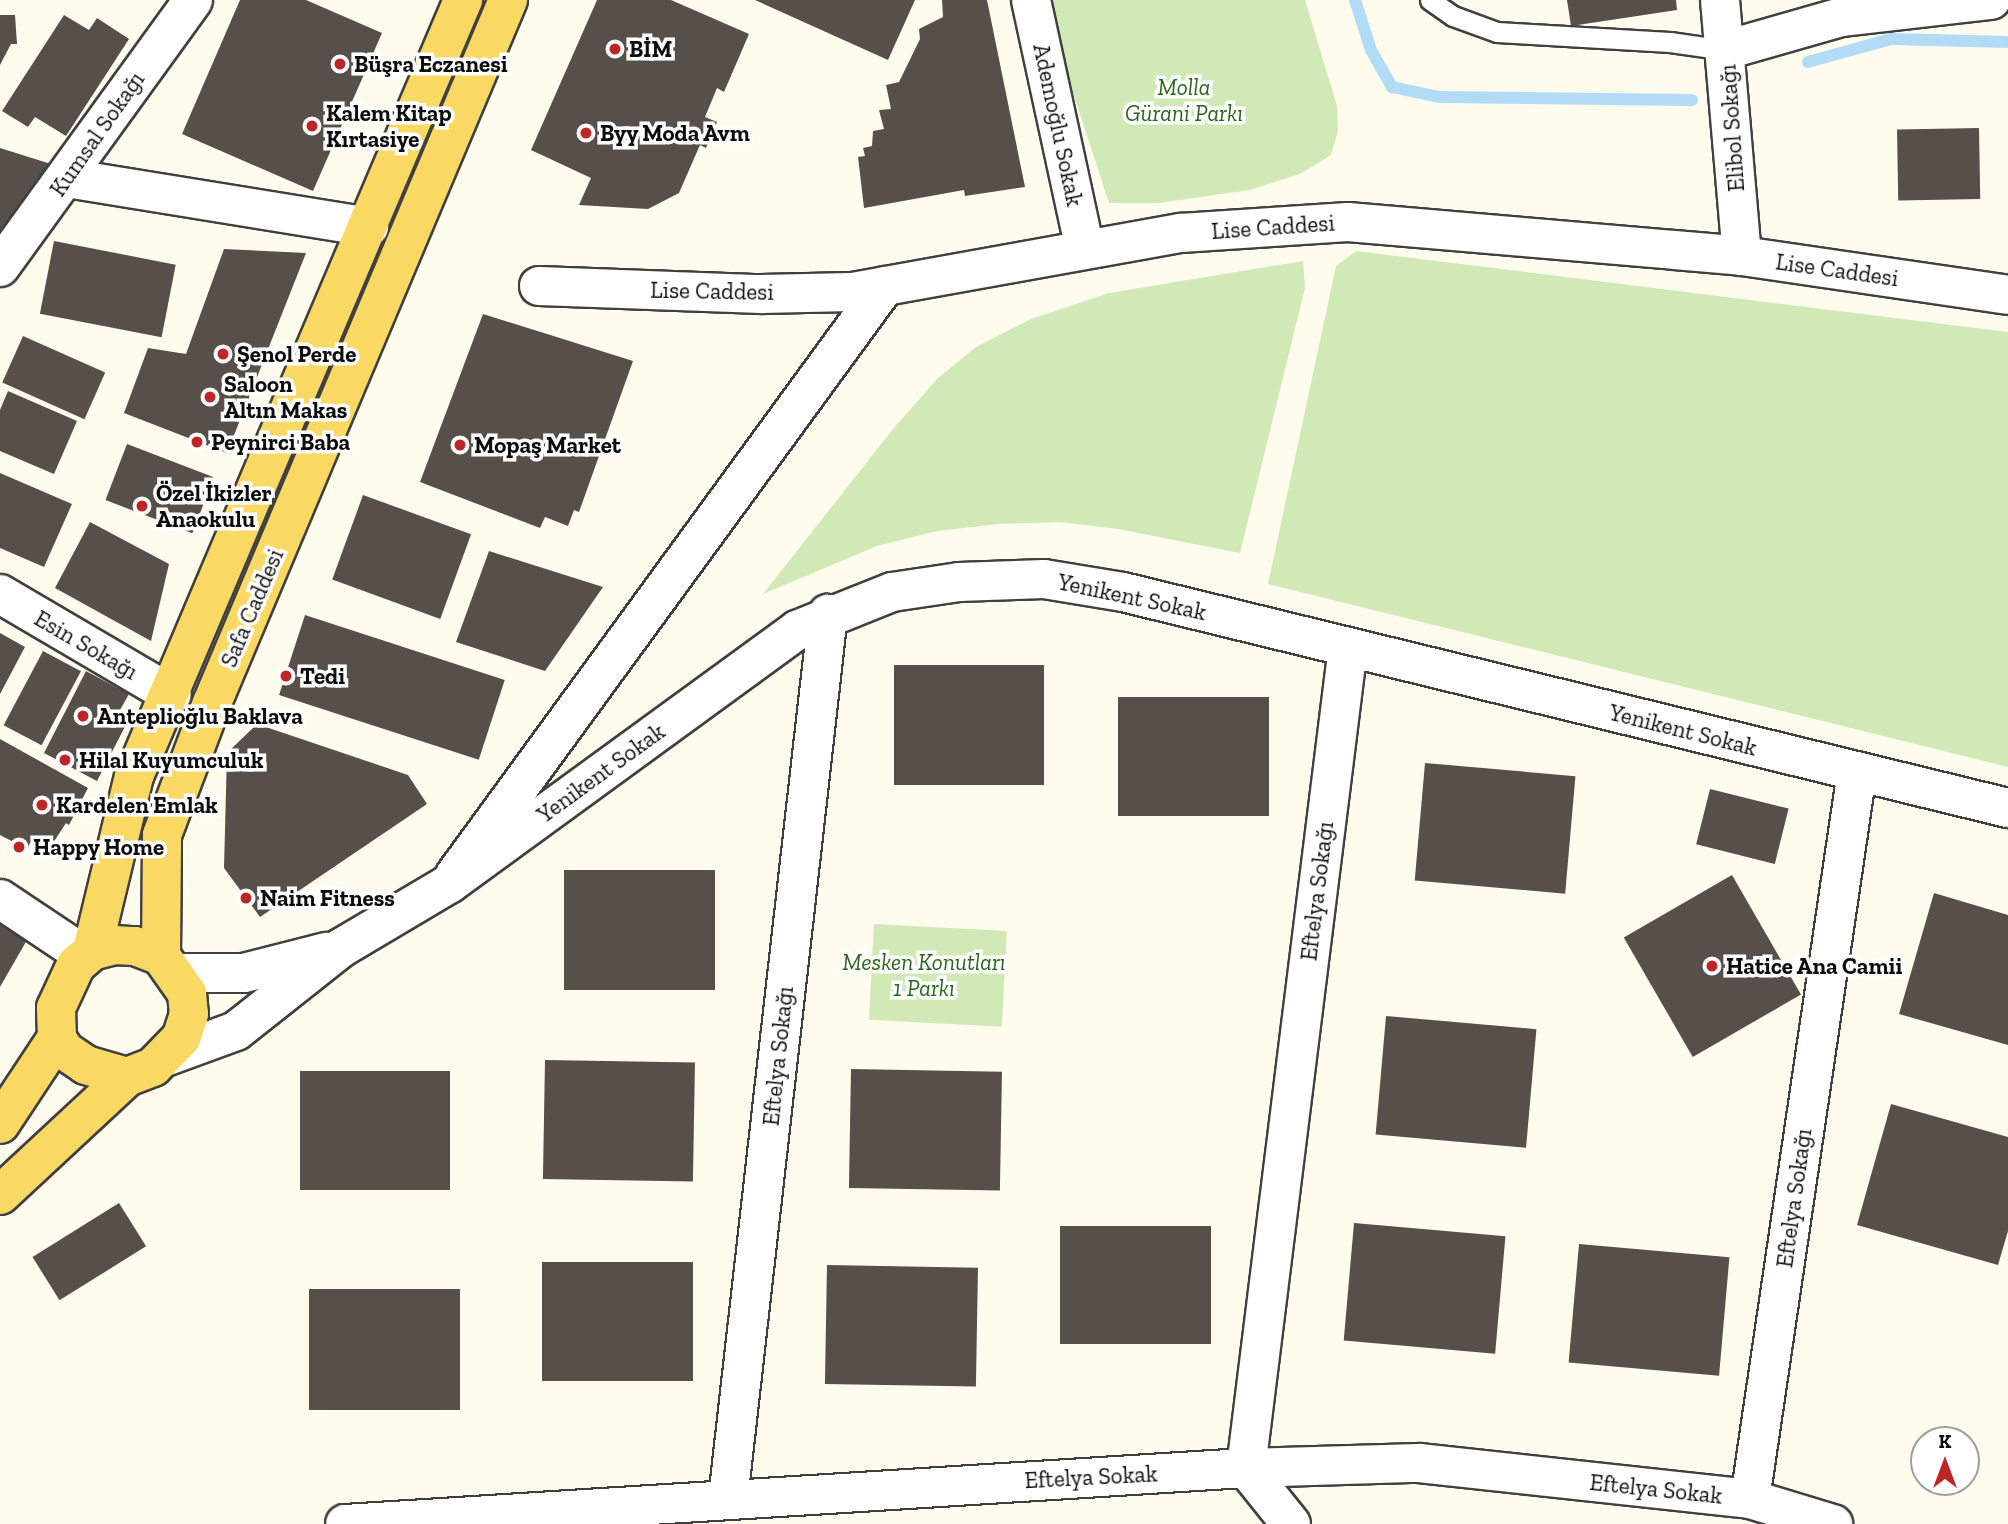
<!DOCTYPE html>
<html>
<head>
<meta charset="utf-8">
<style>
	body { margin:0 }
	#map { position:relative; width:2008px; height:1524px; overflow:hidden; background:#fffcee; font-family:"Zilla Slab",serif }
	div>[style] { position:absolute }
	.green>* { inset:0; background:#d0e9b7; transform-origin:0 0 }
	.stream>* { height:12px; margin:-6px; padding:0 6px; transform-origin:6px; border-radius:6px; background:#b2dbf6 }
	.building>* { inset:0; background:#564f4a; transform-origin:0 0 }
	.roads { filter:drop-shadow(2px 0 #404040) drop-shadow(-2px 0 #404040) drop-shadow(0 2px #404040) drop-shadow(0 -2px #404040) }
	.service>* { height:19px; margin:-9.5px; padding:0 9.5px; transform-origin:9.5px; border-radius:9.5px; background:#fff }
	.minor>* { height:38px; margin:-19px; padding:0 19px; transform-origin:19px; border-radius:19px; background:#fff }
	.tertiary>* { height:38px; margin:-19px; padding:0 19px; transform-origin:19px; border-radius:19px; background:#fff }
	.primary>* { height:38px; margin:-19px; padding:0 19px; transform-origin:19px; border-radius:19px; background:#f9d964 }
	.dots>* { width:19px; height:19px; translate:-50% -50%; box-sizing:border-box; border:4px solid #fff; border-radius:50% }
	span { translate:-50% -50%; white-space:nowrap; text-align:center; line-height:1.15; -webkit-text-stroke:7px #fff; paint-order:stroke }
	.poi-label { font-size:23px; color:#0d0d0d; font-weight:700 }
	.left { translate:0 -50%; text-align:left }
	.park-label { font-size:23px; color:#2a651d; font-style:italic }
	.street-label { font-size:23px; color:#0d0d0d }
	.north { position:absolute; left:1910px; top:1426px; width:70px; height:70px; box-sizing:border-box; background:#fff; border:2px solid #9e9e9e; border-radius:50%; rotate:0deg; font-size:19px; font-weight:700; line-height:28px; text-align:center; color:#0d0d0d }
	.north::after { content:''; display:block; margin:auto; width:24px; height:32px; background:#be2527; clip-path:polygon(50% 0,100% 100%,50% 72%,0 100%) }
</style>
</head>
<body>
<div id="map">
	<div class="green">
		<i style="clip-path:polygon(1043px 0,1305px 0,1337px 106px,1338px 131px,1331px 155px,1300px 174px,1250px 190px,1159px 203px,1109px 203px)"></i>
		<i style="clip-path:polygon(1356px 251px,2008px 332px,2008px 767px,1268px 584px,1336px 266px)"></i>
		<i style="clip-path:polygon(1303px 261px,1305px 288px,1240px 553px,1118px 529px,1060px 522px,998px 524px,937px 531px,877px 546px,763px 594px,893px 429px,938px 378px,976px 347px,1031px 319px,1109px 293px)"></i>
		<i style="left:874px;top:924px;width:133px;height:96px;rotate:3deg"></i>
	</div>
	<div class="stream">
		<i style="left:1355px;top:0;width:52px;rotate:72.3deg"></i>
		<i style="left:1371px;top:50px;width:43px;rotate:60.4deg"></i>
		<i style="left:1392px;top:87px;width:49px;rotate:11.8deg"></i>
		<i style="left:1440px;top:97px;width:252px;rotate:0.7deg"></i>
		<i style="left:1808px;top:62px;width:86px;rotate:-15.5deg"></i>
		<i style="left:1891px;top:39px;width:117px;rotate:1.5deg"></i>
	</div>
	<div class="building">
		<i style="clip-path:polygon(240px 0,306px 0,382px 33px,313px 191px,182px 134px)"></i>
		<i style="clip-path:polygon(597px 0,671px 0,749px 34px,724px 92px,717px 88px,705px 117px,717px 122px,706px 148px,700px 145px,679px 193px,648px 209px,579px 205px,591px 178px,531px 150px)"></i>
		<i style="clip-path:polygon(755px 0,915px 0,888px 60px)"></i>
		<i style="clip-path:polygon(942px 0,987px 0,1025px 187px,965px 196px,964px 190px,864px 208px,858px 157px,865px 156px,863px 148px,872px 146px,873px 131px,884px 129px,879px 110px,891px 109px,886px 85px,899px 82px,920px 39px,919px 29px,943px 17px)"></i>
		<i style="clip-path:polygon(1567px 0,1676px 0,1677px 10px,1571px 26px)"></i>
		<i style="clip-path:polygon(0 15px,15px 15px,17px 44px,11px 44px,0 65px)"></i>
		<i style="clip-path:polygon(64px 15px,89px 30px,97px 18px,129px 39px,66px 136px,35px 117px,28px 127px,2px 111px)"></i>
		<i style="left:1979px;top:128px;width:71px;height:82px;rotate:89deg"></i>
		<i style="clip-path:polygon(0 148px,51px 164px,0 240px)"></i>
		<i style="left:54px;top:241px;width:124px;height:74px;rotate:11deg"></i>
		<i style="clip-path:polygon(224px 249px,306px 253px,227px 453px,124px 413px,148px 348px,186px 354px)"></i>
		<i style="clip-path:polygon(483px 314px,633px 361px,579px 512px,574px 510px,568px 526px,545px 517px,540px 528px,420px 482px)"></i>
		<i style="left:23px;top:336px;width:90px;height:51px;rotate:24deg"></i>
		<i style="clip-path:polygon(8px 391px,77px 421px,54px 474px,0 451px,0 410px)"></i>
		<i style="left:127px;top:444px;width:93px;height:60px;rotate:21deg"></i>
		<i style="clip-path:polygon(0 473px,72px 504px,44px 567px,0 548px)"></i>
		<i style="left:363px;top:495px;width:115px;height:90px;rotate:20deg"></i>
		<i style="clip-path:polygon(90px 522px,169px 564px,151px 641px,55px 588px)"></i>
		<i style="clip-path:polygon(489px 551px,603px 587px,545px 671px,456px 642px)"></i>
		<i style="left:305px;top:615px;width:210px;height:84px;rotate:18deg"></i>
		<i style="clip-path:polygon(0 633px,25px 647px,0 694px)"></i>
		<i style="left:43px;top:651px;width:43px;height:84px;rotate:28deg"></i>
		<i style="left:894px;top:665px;width:150px;height:120px"></i>
		<i style="clip-path:polygon(86px 671px,129px 694px,120px 710px,131px 715px,97px 781px,44px 753px)"></i>
		<i style="left:1118px;top:697px;width:151px;height:119px"></i>
		<i style="clip-path:polygon(257px 724px,408px 775px,427px 804px,260px 917px,224px 868px,227px 753px)"></i>
		<i style="clip-path:polygon(0 739px,88px 788px,69px 825px,66px 823px,53px 843px,30px 843px,27px 849px,0 835px)"></i>
		<i style="left:1425px;top:763px;width:151px;height:118px;rotate:5deg"></i>
		<i style="left:1710px;top:789px;width:81px;height:57px;rotate:14deg"></i>
		<i style="left:564px;top:870px;width:151px;height:120px"></i>
		<i style="left:1732px;top:875px;width:138px;height:125px;rotate:60deg"></i>
		<i style="clip-path:polygon(1934px 893px,2008px 915px,2008px 1045px,1899px 1014px)"></i>
		<i style="clip-path:polygon(0 925px,27px 940px,0 987px)"></i>
		<i style="left:1386px;top:1016px;width:151px;height:119px;rotate:5deg"></i>
		<i style="left:545px;top:1060px;width:150px;height:119px;rotate:1deg"></i>
		<i style="left:851px;top:1069px;width:151px;height:119px;rotate:1deg"></i>
		<i style="left:300px;top:1071px;width:150px;height:119px"></i>
		<i style="clip-path:polygon(1891px 1104px,2008px 1137px,2008px 1231px,1998px 1265px,1857px 1225px)"></i>
		<i style="left:119px;top:1203px;width:51px;height:102px;rotate:58deg"></i>
		<i style="left:1354px;top:1223px;width:152px;height:118px;rotate:5deg"></i>
		<i style="left:1060px;top:1226px;width:151px;height:118px"></i>
		<i style="left:1579px;top:1244px;width:151px;height:119px;rotate:5deg"></i>
		<i style="left:542px;top:1262px;width:151px;height:119px"></i>
		<i style="left:827px;top:1265px;width:151px;height:119px;rotate:1deg"></i>
		<i style="left:309px;top:1289px;width:151px;height:121px"></i>
	</div>
	<div class="roads">
		<div class="service">
			<i style="left:1430px;top:0;width:28px;rotate:35deg"></i>
			<i style="left:1453px;top:16px;width:47px;rotate:20deg"></i>
			<i style="left:1497px;top:32px;width:173px;rotate:3.3deg"></i>
			<i style="left:1670px;top:42px;width:57px;rotate:8.1deg"></i>
		</div>
		<div class="minor">
			<i style="left:1031px;top:0;width:255px;rotate:77.8deg"></i>
			<i style="left:1720px;top:0;width:257px;rotate:85.1deg"></i>
			<i style="left:1726px;top:50px;width:120px;rotate:-16deg"></i>
			<i style="left:1841px;top:17px;width:151px;rotate:-6.5deg"></i>
			<i style="left:67px;top:178px;width:306px;rotate:9.2deg"></i>
			<i style="left:0;top:267px;width:329px;rotate:-54.1deg"></i>
			<i style="left:539px;top:286px;width:222px;rotate:2.1deg"></i>
			<i style="left:761px;top:294px;width:91px;rotate:-1.3deg"></i>
			<i style="left:852px;top:292px;width:334px;rotate:-10.2deg"></i>
			<i style="left:1181px;top:233px;width:167px;rotate:-3.8deg"></i>
			<i style="left:1348px;top:222px;width:395px;rotate:4.9deg"></i>
			<i style="left:1742px;top:256px;width:269px;rotate:8.3deg"></i>
			<i style="left:0;top:594px;width:199px;rotate:30.4deg"></i>
			<i style="left:455px;top:875px;width:729px;rotate:-53.87deg"></i>
			<i style="left:0;top:899px;width:101px;rotate:33.7deg"></i>
			<i style="left:728px;top:1499px;width:891px;rotate:-83.55deg"></i>
			<i style="left:1750px;top:1499px;width:735px;rotate:-81.63deg"></i>
			<i style="left:1291px;top:1524px;width:72px;rotate:-128.8deg"></i>
			<i style="left:1246px;top:1468px;width:827px;rotate:-82.92deg"></i>
		</div>
		<div class="tertiary">
			<i style="left:177px;top:973px;width:67px"></i>
			<i style="left:244px;top:973px;width:85px;rotate:-14.4deg"></i>
			<i style="left:168px;top:1056px;width:72px;rotate:-20.2deg"></i>
			<i style="left:236px;top:1031px;width:134px;rotate:-38.3deg"></i>
			<i style="left:341px;top:948px;width:126px;rotate:-30.7deg"></i>
			<i style="left:449px;top:884px;width:431px;rotate:-36.1deg"></i>
			<i style="left:797px;top:630px;width:102px;rotate:-21.8deg"></i>
			<i style="left:892px;top:592px;width:68px;rotate:-8.5deg"></i>
			<i style="left:959px;top:582px;width:85px;rotate:-2deg"></i>
			<i style="left:1044px;top:579px;width:80px;rotate:9.3deg"></i>
			<i style="left:1123px;top:592px;width:911px;rotate:13.72deg"></i>
			<i style="left:345px;top:1524px;width:903px;rotate:-3.56deg"></i>
			<i style="left:1246px;top:1468px;width:173px;rotate:-1.7deg"></i>
			<i style="left:1419px;top:1463px;width:333px;rotate:6.2deg"></i>
			<i style="left:1750px;top:1499px;width:87px;rotate:16.8deg"></i>
		</div>
		<div class="primary">
			<i style="left:114px;top:945px;width:21px;rotate:3deg"></i>
			<i style="left:135px;top:946px;width:28px;rotate:21deg"></i>
			<i style="left:161px;top:956px;width:45px;rotate:54.9deg"></i>
			<i style="left:187px;top:993px;width:21px;rotate:85deg"></i>
			<i style="left:189px;top:1014px;width:25px;rotate:108deg"></i>
			<i style="left:181px;top:1038px;width:40px;rotate:134deg"></i>
			<i style="left:153px;top:1067px;width:28px;rotate:159deg"></i>
			<i style="left:127px;top:1077px;width:43px;rotate:-163.7deg"></i>
			<i style="left:86px;top:1065px;width:25px;rotate:-146deg"></i>
			<i style="left:65px;top:1051px;width:15px;rotate:-122deg"></i>
			<i style="left:57px;top:1038px;width:30px;rotate:-92deg"></i>
			<i style="left:56px;top:1008px;width:47px;rotate:-65.1deg"></i>
			<i style="left:76px;top:965px;width:21px;rotate:-41deg"></i>
			<i style="left:92px;top:951px;width:23px;rotate:-15deg"></i>
			<i style="left:92px;top:951px;width:180px;rotate:-76.5deg"></i>
			<i style="left:134px;top:776px;width:843px;rotate:-67.02deg"></i>
			<i style="left:161px;top:956px;width:121px;rotate:-89.5deg"></i>
			<i style="left:162px;top:835px;width:141px;rotate:-69.3deg"></i>
			<i style="left:212px;top:703px;width:763px;rotate:-67.17deg"></i>
			<i style="left:0;top:1124px;width:103px;rotate:-56.5deg"></i>
			<i style="left:0;top:1195px;width:173px;rotate:-42.9deg"></i>
		</div>
	</div>
	<div class="dots">
		<i style="left:615px;top:49px;background:#be2527"></i>
		<i style="left:340px;top:64px;background:#be2527"></i>
		<i style="left:312px;top:126px;background:#be2527"></i>
		<i style="left:586px;top:133px;background:#be2527"></i>
		<i style="left:223px;top:354px;background:#be2527"></i>
		<i style="left:210px;top:397px;background:#be2527"></i>
		<i style="left:197px;top:442px;background:#be2527"></i>
		<i style="left:460px;top:445px;background:#be2527"></i>
		<i style="left:142px;top:506px;background:#be2527"></i>
		<i style="left:286px;top:676px;background:#be2527"></i>
		<i style="left:83px;top:716px;background:#be2527"></i>
		<i style="left:65px;top:760px;background:#be2527"></i>
		<i style="left:42px;top:805px;background:#be2527"></i>
		<i style="left:19px;top:847px;background:#be2527"></i>
		<i style="left:246px;top:898px;background:#be2527"></i>
		<i style="left:1712px;top:966px;background:#be2527"></i>
	</div>
	<div class="poi-label">
		<span class="left" style="left:629px;top:49px">BİM</span>
		<span class="left" style="left:354px;top:64px">Büşra Eczanesi</span>
		<span class="left" style="left:326px;top:126px">Kalem Kitap<br>Kırtasiye</span>
		<span class="left" style="left:600px;top:133px">Byy Moda Avm</span>
		<span class="left" style="left:237px;top:354px">Şenol Perde</span>
		<span class="left" style="left:224px;top:397px">Saloon<br>Altın Makas</span>
		<span class="left" style="left:211px;top:442px">Peynirci Baba</span>
		<span class="left" style="left:474px;top:445px">Mopaş Market</span>
		<span class="left" style="left:156px;top:506px">Özel İkizler<br>Anaokulu</span>
		<span class="left" style="left:300px;top:676px">Tedi</span>
		<span class="left" style="left:97px;top:716px">Anteplioğlu Baklava</span>
		<span class="left" style="left:79px;top:760px">Hilal Kuyumculuk</span>
		<span class="left" style="left:56px;top:805px">Kardelen Emlak</span>
		<span class="left" style="left:33px;top:847px">Happy Home</span>
		<span class="left" style="left:260px;top:898px">Naim Fitness</span>
		<span class="left" style="left:1726px;top:966px">Hatice Ana Camii</span>
	</div>
	<div class="park-label">
		<span style="left:1184px;top:100px">Molla<br>Gürani Parkı</span>
		<span style="left:924px;top:975px">Mesken Konutları<br>1 Parkı</span>
	</div>
	<div class="street-label">
		<span style="left:1058px;top:125px;rotate:78deg">Ademoğlu Sokak</span>
		<span style="left:1732px;top:128px;rotate:-94deg">Elibol Sokağı</span>
		<span style="left:97px;top:134px;rotate:-55deg">Kumsal Sokağı</span>
		<span style="left:1273px;top:227px;rotate:-4deg">Lise Caddesi</span>
		<span style="left:1837px;top:270px;rotate:8deg">Lise Caddesi</span>
		<span style="left:712px;top:291px;rotate:1deg">Lise Caddesi</span>
		<span style="left:1132px;top:597px;rotate:12deg">Yenikent Sokak</span>
		<span style="left:252px;top:608px;rotate:-67deg">Safa Caddesi</span>
		<span style="left:86px;top:645px;rotate:30deg">Esin Sokağı</span>
		<span style="left:1683px;top:730px;rotate:14deg">Yenikent Sokak</span>
		<span style="left:601px;top:773px;rotate:-36deg">Yenikent Sokak</span>
		<span style="left:1317px;top:891px;rotate:-83deg">Eftelya Sokağı</span>
		<span style="left:778px;top:1056px;rotate:-84deg">Eftelya Sokağı</span>
		<span style="left:1794px;top:1198px;rotate:-82deg">Eftelya Sokağı</span>
		<span style="left:1091px;top:1477px;rotate:-3deg">Eftelya Sokak</span>
		<span style="left:1656px;top:1489px;rotate:6deg">Eftelya Sokak</span>
	</div>
	<div class="north">K</div>
</div>
</body>
</html>
